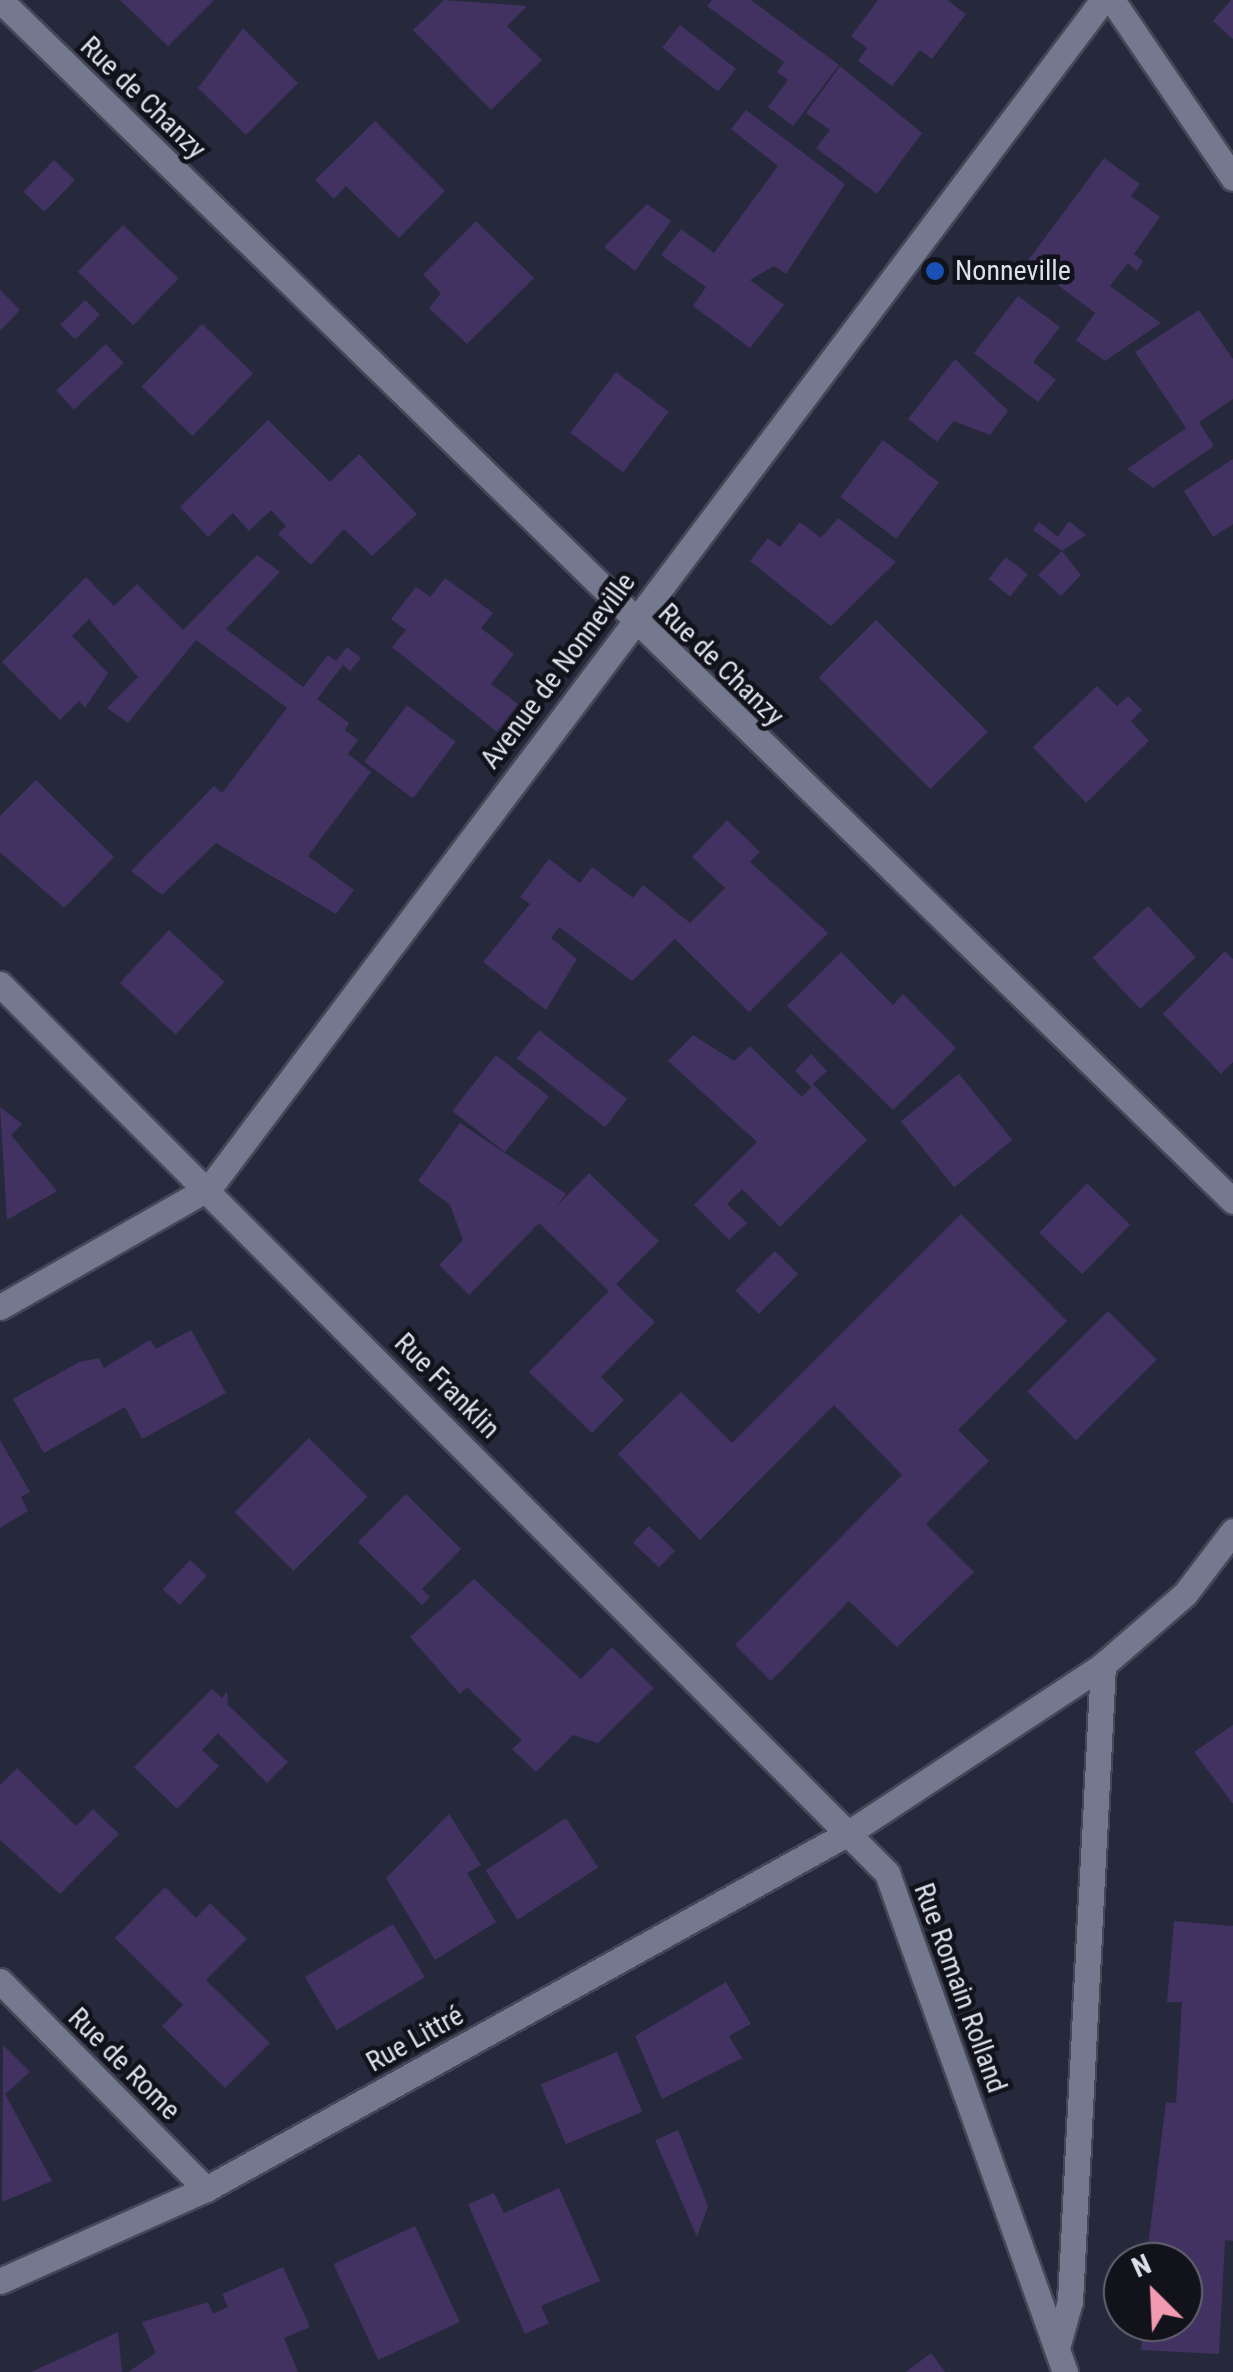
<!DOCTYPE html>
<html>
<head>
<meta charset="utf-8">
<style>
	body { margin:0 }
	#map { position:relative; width:1233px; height:2372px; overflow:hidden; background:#26293b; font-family:"Roboto Condensed",sans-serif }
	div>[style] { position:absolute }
	.building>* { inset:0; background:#413261; transform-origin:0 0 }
	.roads { filter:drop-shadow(2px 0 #454757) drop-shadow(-2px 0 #454757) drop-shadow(0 2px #454757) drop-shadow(0 -2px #454757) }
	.street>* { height:25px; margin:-12.5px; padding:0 12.5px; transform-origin:12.5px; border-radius:12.5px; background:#75798f }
	.secondary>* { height:25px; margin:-12.5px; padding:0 12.5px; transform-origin:12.5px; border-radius:12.5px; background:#75798f }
	.dots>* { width:28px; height:28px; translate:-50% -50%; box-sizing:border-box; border:5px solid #11121a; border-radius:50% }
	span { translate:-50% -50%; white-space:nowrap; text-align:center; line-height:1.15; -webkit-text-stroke:9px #11121a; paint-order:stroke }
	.street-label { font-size:28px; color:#dddfec }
	.poi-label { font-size:28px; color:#dddfec }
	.left { translate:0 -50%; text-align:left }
	.north { position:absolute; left:1103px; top:2242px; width:100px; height:100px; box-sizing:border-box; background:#11121a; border:2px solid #63646e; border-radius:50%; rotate:336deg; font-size:28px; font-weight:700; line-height:40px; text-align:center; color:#dddfec }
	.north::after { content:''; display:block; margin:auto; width:35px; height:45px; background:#f29aaf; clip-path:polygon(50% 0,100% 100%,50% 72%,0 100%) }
</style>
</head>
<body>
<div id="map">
	<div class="building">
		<i style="clip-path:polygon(120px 0,214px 0,168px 46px)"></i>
		<i style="clip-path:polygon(444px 0,527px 6px,507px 26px,542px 60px,491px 110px,413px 30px)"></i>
		<i style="clip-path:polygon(712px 0,751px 0,839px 65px,793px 126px,768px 107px,788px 80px,777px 72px,784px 62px,707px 6px)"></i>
		<i style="clip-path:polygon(878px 0,947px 0,966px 14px,932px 59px,920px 50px,892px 86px,858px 61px,867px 48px,851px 36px)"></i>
		<i style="clip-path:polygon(1231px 0,1233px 0,1233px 39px,1213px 21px)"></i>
		<i style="left:680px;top:25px;width:71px;height:29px;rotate:38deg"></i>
		<i style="clip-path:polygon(243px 28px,298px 83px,246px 135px,198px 88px)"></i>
		<i style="clip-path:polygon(840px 66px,922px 133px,877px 194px,816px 148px,830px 130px,806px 113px)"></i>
		<i style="clip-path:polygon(746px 110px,845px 184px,786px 274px,774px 266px,750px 280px,784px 305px,750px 348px,693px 306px,706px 287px,661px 255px,681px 229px,714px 253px,778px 166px,731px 129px)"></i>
		<i style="clip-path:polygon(375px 121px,445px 191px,399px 238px,346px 186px,334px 199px,315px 180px)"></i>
		<i style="clip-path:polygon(1104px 158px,1140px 184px,1131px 196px,1160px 217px,1134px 254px,1143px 261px,1137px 271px,1128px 263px,1110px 286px,1161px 323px,1105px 361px,1076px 340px,1095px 313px,1027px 262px)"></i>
		<i style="left:54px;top:160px;width:29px;height:44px;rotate:44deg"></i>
		<i style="clip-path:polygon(647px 204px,671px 221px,635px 271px,604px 247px)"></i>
		<i style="clip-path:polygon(476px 221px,534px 278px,467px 344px,429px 308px,441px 293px,423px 275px)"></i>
		<i style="left:123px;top:225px;width:77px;height:65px;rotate:44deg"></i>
		<i style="clip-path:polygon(0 290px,20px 310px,0 331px)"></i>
		<i style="clip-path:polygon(1018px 296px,1060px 327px,1033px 362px,1056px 380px,1038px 402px,974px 353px)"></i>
		<i style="left:85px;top:300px;width:21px;height:35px;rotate:45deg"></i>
		<i style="clip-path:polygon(1199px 310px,1233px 359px,1233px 399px,1199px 422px,1214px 446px,1153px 488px,1127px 469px,1186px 428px,1135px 352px)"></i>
		<i style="left:202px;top:324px;width:71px;height:87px;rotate:44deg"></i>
		<i style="left:106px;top:344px;width:26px;height:68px;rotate:47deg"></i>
		<i style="clip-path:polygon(955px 359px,1008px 411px,990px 435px,954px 421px,937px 442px,908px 419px)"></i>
		<i style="left:616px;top:372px;width:66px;height:76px;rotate:37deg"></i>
		<i style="clip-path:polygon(268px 420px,330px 482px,359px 454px,417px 514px,372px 556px,344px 529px,311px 565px,278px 534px,286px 526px,271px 510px,249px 531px,233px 513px,208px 537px,180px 507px)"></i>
		<i style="left:883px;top:440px;width:70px;height:71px;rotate:37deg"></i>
		<i style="clip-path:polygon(1233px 459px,1233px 524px,1213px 537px,1184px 491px)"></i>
		<i style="clip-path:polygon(838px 518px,896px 562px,831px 626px,750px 561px,768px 538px,780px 547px,800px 522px,821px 538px)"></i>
		<i style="clip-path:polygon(1069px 521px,1086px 535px,1062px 551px,1033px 530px,1039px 522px,1058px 537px)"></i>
		<i style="clip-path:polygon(1062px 551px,1081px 575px,1061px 596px,1038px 575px)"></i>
		<i style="clip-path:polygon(257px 555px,280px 572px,226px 629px,303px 687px,328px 655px,336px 661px,347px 647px,361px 658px,350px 671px,343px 665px,317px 699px,349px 723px,345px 730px,358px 740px,348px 754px,371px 772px,308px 856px,354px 890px,336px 914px,216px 843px,162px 895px,131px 871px,214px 786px,222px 793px,287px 708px,196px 640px,128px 723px,107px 708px,138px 677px,89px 619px,72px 636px,108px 673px,85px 708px,79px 701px,60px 720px,2px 662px,86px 577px,114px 606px,137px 584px,183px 630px)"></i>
		<i style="left:1006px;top:557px;width:28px;height:28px;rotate:39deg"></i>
		<i style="clip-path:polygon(445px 578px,493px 613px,481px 628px,514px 654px,491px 684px,518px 704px,497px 732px,392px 647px,406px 630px,391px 619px,416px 587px,430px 597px)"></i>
		<i style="left:876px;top:620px;width:158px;height:81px;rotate:45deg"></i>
		<i style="clip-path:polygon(1097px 686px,1117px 706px,1128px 696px,1142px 710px,1131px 721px,1149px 741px,1086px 803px,1033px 747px)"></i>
		<i style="left:407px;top:705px;width:61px;height:71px;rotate:37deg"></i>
		<i style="clip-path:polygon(36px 780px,114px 857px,64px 908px,0 852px,0 816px)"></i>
		<i style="clip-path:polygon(727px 820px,760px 852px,750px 862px,828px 933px,749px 1012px,675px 939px,632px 981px,559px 927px,551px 938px,577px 959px,546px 1010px,483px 962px,530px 904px,520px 897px,549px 859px,580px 883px,592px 867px,633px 898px,643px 885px,690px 923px,725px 888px,692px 857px)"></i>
		<i style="left:1148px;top:906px;width:70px;height:76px;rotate:47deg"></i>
		<i style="left:169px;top:930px;width:76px;height:72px;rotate:43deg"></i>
		<i style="clip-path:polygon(1225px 951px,1233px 959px,1233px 1062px,1221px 1074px,1163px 1014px)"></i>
		<i style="clip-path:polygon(841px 952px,893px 1005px,903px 994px,956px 1048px,893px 1110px,787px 1006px)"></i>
		<i style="left:539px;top:1030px;width:112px;height:36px;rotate:38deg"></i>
		<i style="clip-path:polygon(693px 1035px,734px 1061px,750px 1046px,802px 1097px,811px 1087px,795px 1071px,811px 1054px,827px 1071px,813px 1084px,867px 1140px,780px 1227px,742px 1189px,727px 1204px,747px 1223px,729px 1240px,694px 1205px,757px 1142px,668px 1061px)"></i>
		<i style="left:496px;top:1055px;width:67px;height:71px;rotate:38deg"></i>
		<i style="left:959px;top:1074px;width:85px;height:75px;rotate:51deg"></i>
		<i style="clip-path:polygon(0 1107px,22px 1124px,11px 1135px,57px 1191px,7px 1220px)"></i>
		<i style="clip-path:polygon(460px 1123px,566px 1194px,556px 1207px,589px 1173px,659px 1241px,616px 1284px,655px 1322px,601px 1377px,624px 1400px,592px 1433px,529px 1372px,609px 1291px,539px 1223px,469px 1295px,439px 1265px,463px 1240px,450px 1205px,418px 1181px)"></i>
		<i style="left:1087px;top:1183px;width:60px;height:69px;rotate:44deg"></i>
		<i style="clip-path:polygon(961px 1214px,1067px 1321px,958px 1430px,989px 1461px,926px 1524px,974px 1572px,897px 1647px,849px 1601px,771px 1681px,735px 1645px,902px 1475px,834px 1405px,700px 1540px,618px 1454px,681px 1392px,732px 1443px)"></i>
		<i style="left:775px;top:1251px;width:33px;height:56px;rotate:45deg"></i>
		<i style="left:1108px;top:1311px;width:69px;height:114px;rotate:45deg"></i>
		<i style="clip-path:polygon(191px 1330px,226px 1393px,142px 1439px,125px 1407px,44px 1453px,13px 1399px,79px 1362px,99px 1358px,104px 1368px,150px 1340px,156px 1349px)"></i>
		<i style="left:309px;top:1438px;width:83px;height:105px;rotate:45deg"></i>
		<i style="clip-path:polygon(0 1440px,30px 1492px,21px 1497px,28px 1511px,0 1528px)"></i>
		<i style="clip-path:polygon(406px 1494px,461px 1549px,422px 1589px,430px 1597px,422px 1605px,358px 1542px)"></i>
		<i style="left:649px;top:1526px;width:36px;height:23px;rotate:44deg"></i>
		<i style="left:190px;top:1560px;width:23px;height:40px;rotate:43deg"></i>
		<i style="clip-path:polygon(474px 1579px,581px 1679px,612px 1647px,654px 1688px,598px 1743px,573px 1735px,536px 1772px,512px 1749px,522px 1740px,467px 1687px,460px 1694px,410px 1637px)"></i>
		<i style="clip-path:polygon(212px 1689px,222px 1698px,227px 1691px,228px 1705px,288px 1762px,267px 1783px,218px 1733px,202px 1750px,219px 1766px,177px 1809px,134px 1767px)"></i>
		<i style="clip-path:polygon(1233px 1725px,1233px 1804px,1194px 1752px)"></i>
		<i style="clip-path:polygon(17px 1768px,76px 1826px,93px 1809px,119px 1834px,60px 1894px,0 1840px,0 1785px)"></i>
		<i style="clip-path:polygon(449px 1814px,481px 1865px,467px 1873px,496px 1922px,435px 1960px,386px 1878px)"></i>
		<i style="left:566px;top:1818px;width:59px;height:96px;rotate:57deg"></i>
		<i style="clip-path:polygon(165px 1887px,196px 1918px,210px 1903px,247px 1939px,206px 1980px,270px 2043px,225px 2088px,162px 2026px,183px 2005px,115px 1938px)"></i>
		<i style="clip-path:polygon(1174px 1921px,1233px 1926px,1233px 2241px,1225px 2240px,1219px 2354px,1141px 2350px,1143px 2322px,1183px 2322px,1183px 2262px,1146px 2262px,1166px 2102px,1176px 2103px,1182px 2002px,1167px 2002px)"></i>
		<i style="left:393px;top:1924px;width:62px;height:103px;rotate:59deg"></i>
		<i style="clip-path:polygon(726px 1982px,751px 2024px,729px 2036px,742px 2058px,662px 2099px,635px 2036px)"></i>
		<i style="clip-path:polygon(3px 2045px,30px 2072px,5px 2094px,52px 2181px,2px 2202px)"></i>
		<i style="left:617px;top:2052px;width:65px;height:83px;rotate:67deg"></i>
		<i style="clip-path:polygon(678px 2130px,708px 2206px,697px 2237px,655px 2140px)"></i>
		<i style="clip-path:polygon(559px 2188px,600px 2281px,541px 2306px,549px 2323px,525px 2334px,468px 2204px,494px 2193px,504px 2213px)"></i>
		<i style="left:415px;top:2226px;width:106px;height:90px;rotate:65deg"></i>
		<i style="clip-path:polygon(283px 2267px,310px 2327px,284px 2338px,298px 2372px,128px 2372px,156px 2353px,142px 2322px,208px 2302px,213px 2314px,228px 2307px,222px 2294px)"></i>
		<i style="clip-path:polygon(118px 2332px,122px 2372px,31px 2372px)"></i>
		<i style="clip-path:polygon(931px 2353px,945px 2372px,906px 2372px)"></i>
	</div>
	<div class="roads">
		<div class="street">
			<i style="left:0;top:0;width:1721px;rotate:44.25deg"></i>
			<i style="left:1112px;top:0;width:215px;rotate:55.8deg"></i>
			<i style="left:0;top:984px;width:1256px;rotate:45.06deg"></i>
			<i style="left:887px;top:1873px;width:530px;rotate:70.37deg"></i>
			<i style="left:0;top:1981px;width:293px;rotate:45.3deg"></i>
			<i style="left:0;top:2281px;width:226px;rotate:-24.1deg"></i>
			<i style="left:206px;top:2189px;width:736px;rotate:-29deg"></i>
			<i style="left:850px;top:1832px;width:303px;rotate:-33.4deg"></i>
			<i style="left:1103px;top:1665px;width:108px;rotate:-40.9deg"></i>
			<i style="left:1185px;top:1594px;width:79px;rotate:-52.7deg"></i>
			<i style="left:1057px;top:2348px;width:49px;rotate:-74.5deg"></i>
			<i style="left:1070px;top:2301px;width:637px;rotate:-87.03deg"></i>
		</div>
		<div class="secondary">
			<i style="left:0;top:1307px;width:242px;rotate:-29.7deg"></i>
			<i style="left:210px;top:1187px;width:1485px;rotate:-53.05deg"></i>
		</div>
	</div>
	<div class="dots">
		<i style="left:935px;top:271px;background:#1a4fb4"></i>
	</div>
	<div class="street-label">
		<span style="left:143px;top:98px;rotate:44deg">Rue de Chanzy</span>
		<span style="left:721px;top:665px;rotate:44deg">Rue de Chanzy</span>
		<span style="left:558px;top:671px;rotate:-53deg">Avenue de Nonneville</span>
		<span style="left:447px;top:1386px;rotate:45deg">Rue Franklin</span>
		<span style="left:960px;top:1988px;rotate:70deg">Rue Romain Rolland</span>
		<span style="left:415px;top:2039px;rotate:-29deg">Rue Littré</span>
		<span style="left:124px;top:2064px;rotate:45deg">Rue de Rome</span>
	</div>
	<div class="poi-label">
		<span class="left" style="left:955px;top:271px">Nonneville</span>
	</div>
	<div class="north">N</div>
</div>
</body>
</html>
